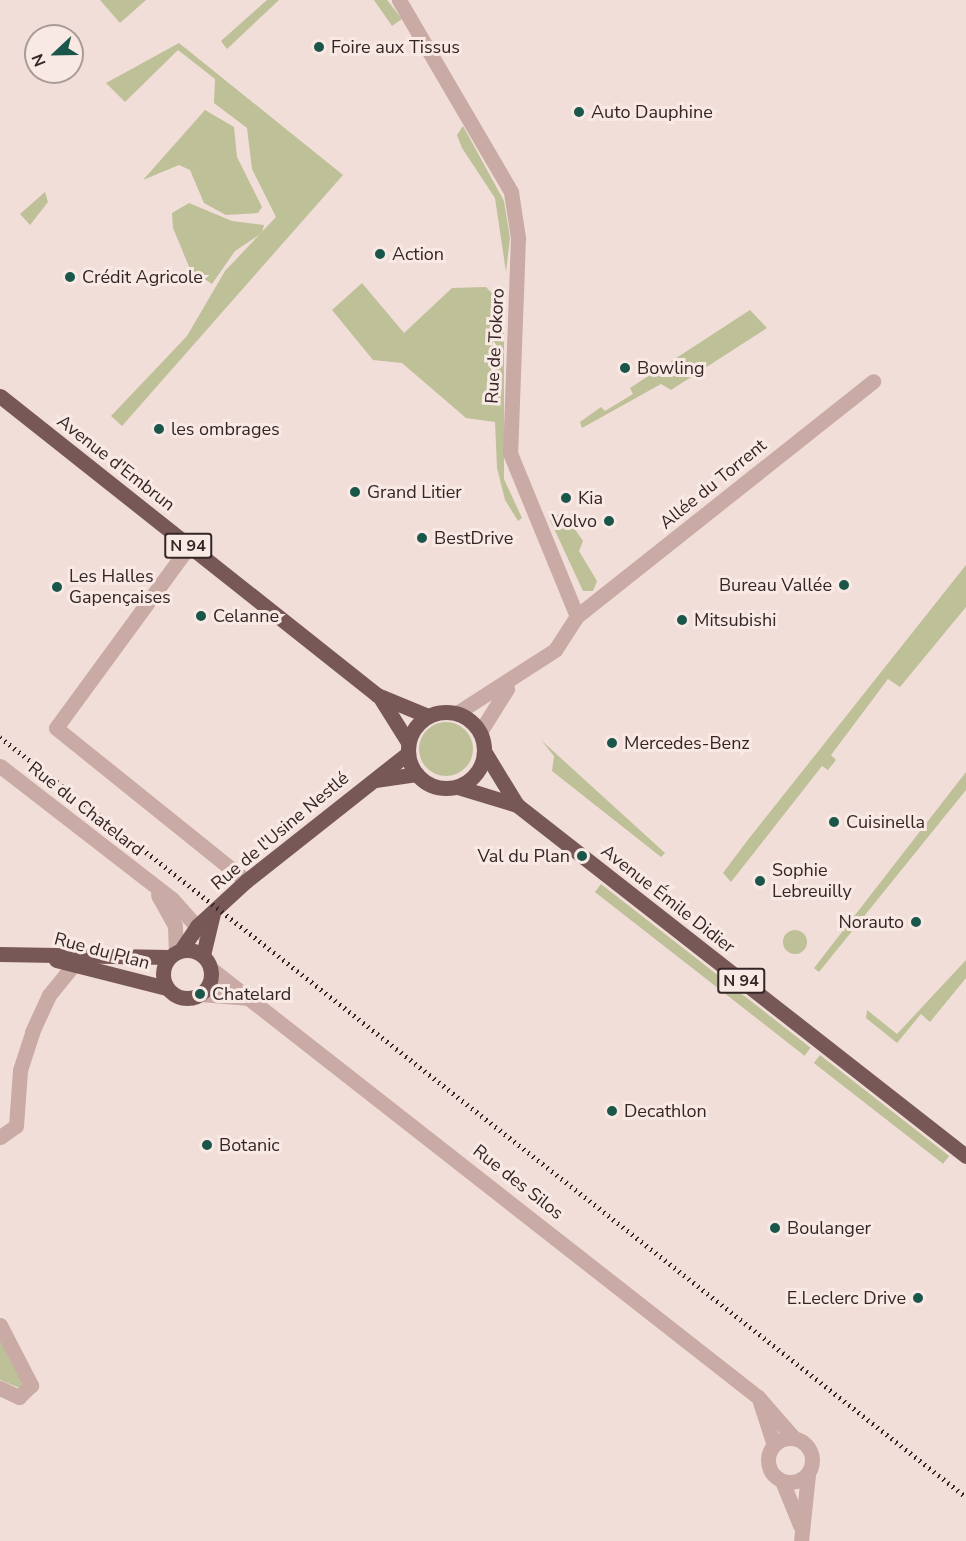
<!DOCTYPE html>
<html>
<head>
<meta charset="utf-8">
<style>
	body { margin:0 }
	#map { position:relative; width:966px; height:1541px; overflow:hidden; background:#f1ded8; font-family:"Nunito Sans",sans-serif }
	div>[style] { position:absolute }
	.green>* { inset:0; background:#bec098; transform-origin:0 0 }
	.round { border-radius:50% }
	.minor>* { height:15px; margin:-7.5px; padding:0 7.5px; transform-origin:7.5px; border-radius:7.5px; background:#c9aaa4 }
	.minor>.ring { margin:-7.5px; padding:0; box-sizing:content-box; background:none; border:15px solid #c9aaa4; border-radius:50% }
	.major>* { height:15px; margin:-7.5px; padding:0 7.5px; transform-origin:7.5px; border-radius:7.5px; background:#775856 }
	.major>.ring { margin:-7.5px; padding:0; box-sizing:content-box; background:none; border:15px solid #775856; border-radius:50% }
	.rail>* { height:4.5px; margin-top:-2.25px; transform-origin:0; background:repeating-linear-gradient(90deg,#342626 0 1.5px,transparent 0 6px) }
	.dots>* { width:16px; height:16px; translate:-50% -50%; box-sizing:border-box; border:3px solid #f9e9e4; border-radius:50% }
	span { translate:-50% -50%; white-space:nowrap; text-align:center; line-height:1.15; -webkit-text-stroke:6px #f9e9e4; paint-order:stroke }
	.shield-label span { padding:2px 4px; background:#f9e9e4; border:2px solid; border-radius:4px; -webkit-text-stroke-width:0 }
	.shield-label { font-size:16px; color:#342626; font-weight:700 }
	.poi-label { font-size:18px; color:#342626 }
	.left { translate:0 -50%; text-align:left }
	.right { translate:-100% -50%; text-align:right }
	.street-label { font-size:18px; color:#342626 }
	.north { position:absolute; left:24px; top:24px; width:60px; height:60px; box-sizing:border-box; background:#f9e9e4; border:2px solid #aa9b98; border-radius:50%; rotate:248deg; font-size:16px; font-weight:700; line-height:24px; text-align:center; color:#342626 }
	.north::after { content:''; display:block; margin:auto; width:21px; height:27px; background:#1b564a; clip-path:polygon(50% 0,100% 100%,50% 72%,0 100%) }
</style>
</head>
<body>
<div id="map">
	<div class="green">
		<i style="clip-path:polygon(100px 0,146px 0,120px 23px)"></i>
		<i style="clip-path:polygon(267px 0,279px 0,227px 49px,221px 41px)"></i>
		<i style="clip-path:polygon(374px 0,387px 0,402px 19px,392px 26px)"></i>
		<i style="clip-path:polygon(179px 43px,343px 175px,122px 426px,111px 416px,187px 336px,225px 271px,276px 217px,252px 169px,247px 128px,214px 103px,215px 79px,178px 50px,125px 102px,106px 83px)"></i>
		<i style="clip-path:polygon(205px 110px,234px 127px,237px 157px,262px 207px,258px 213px,226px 215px,204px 203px,190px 170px,179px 165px,143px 180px)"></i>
		<i style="clip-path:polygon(463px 126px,504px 201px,510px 238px,506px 272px,495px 198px,462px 148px,457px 135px)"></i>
		<i style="clip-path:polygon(45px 192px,48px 202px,30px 225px,20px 214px)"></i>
		<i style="clip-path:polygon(189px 203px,232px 221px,264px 225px,262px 233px,235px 251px,212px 284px,190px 269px,173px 228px,172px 213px)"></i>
		<i style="clip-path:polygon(362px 283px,404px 333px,452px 288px,486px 287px,504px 306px,504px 479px,522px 518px,518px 521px,505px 500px,497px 468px,495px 422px,466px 418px,402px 363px,373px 360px,332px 310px)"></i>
		<i style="clip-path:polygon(750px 310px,767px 328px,671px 390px,661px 384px,582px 428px,580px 422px,601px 407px,605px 411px,633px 394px,630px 388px)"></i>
		<i style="clip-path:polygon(563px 512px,583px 541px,579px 551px,597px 581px,593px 591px,583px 591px,550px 520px)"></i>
		<i style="clip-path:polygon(966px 565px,966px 607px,900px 687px,888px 679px,831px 755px,836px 760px,828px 770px,822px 766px,731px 882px,723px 873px,747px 841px)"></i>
		<i class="round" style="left:419px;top:722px;width:54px;height:54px"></i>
		<i style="clip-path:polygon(541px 740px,665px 853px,661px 857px,552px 771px,554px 756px)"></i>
		<i style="clip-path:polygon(966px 772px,966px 790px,819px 972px,814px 968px)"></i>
		<i style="left:601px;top:884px;width:266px;height:10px;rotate:38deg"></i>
		<i class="round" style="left:783px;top:930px;width:24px;height:24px"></i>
		<i style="clip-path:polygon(966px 960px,966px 978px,930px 1022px,921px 1014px,897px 1043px,866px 1018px,867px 1010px,897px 1034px)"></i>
		<i style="left:820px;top:1055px;width:164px;height:10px;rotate:38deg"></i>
		<i style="clip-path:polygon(0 1334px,21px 1369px,22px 1389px,0 1380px)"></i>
	</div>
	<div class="minor">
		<i style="left:399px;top:0;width:222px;rotate:59.7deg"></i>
		<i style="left:511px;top:192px;width:47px;rotate:81.3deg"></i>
		<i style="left:518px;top:238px;width:215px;rotate:92.1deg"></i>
		<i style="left:510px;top:453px;width:176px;rotate:67.7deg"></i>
		<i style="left:577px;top:616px;width:40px;rotate:122.9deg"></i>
		<i style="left:555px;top:650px;width:117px;rotate:147.3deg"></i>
		<i style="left:189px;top:546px;width:225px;rotate:126.2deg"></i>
		<i style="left:56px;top:728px;width:244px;rotate:38.8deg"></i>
		<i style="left:577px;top:616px;width:378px;rotate:-38.4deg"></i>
		<i style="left:480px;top:732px;width:51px;rotate:-57.9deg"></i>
		<i style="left:0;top:766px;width:217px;rotate:37.7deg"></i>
		<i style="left:172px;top:899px;width:50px;rotate:48.3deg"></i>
		<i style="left:158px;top:895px;width:35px;rotate:61deg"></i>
		<i style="left:175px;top:926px;width:26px;rotate:88deg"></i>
		<i style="left:210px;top:968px;width:696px;rotate:38.06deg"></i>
		<i style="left:758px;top:1397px;width:53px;rotate:48.8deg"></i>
		<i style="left:200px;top:994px;width:50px;rotate:4.6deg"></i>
		<i style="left:0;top:1137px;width:19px;rotate:-35deg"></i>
		<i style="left:16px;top:1126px;width:56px;rotate:-85.9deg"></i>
		<i style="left:20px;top:1070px;width:40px;rotate:-72deg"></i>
		<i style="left:32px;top:1032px;width:41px;rotate:-65.3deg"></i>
		<i style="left:49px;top:995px;width:40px;rotate:-51deg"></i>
		<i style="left:0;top:1325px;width:68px;rotate:62.7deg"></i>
		<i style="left:31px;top:1385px;width:17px;rotate:135deg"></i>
		<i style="left:19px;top:1397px;width:21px;rotate:-155deg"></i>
		<i style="left:760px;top:1402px;width:45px;rotate:72deg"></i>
		<i class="ring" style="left:768px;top:1438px;width:29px;height:29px"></i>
		<i style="left:782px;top:1481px;width:48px;rotate:67.8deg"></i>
		<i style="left:801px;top:1541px;width:67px;rotate:-84deg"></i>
	</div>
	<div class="major">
		<i style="left:0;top:396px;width:481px;rotate:38.4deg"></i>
		<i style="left:377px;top:695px;width:55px;rotate:22.4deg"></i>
		<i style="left:381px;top:699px;width:51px;rotate:57.9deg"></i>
		<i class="ring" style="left:408px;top:712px;width:61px;height:61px"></i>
		<i style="left:484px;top:751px;width:63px;rotate:58.6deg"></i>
		<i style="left:517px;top:805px;width:570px;rotate:38.02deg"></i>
		<i style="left:375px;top:780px;width:42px;rotate:-8.1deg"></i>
		<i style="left:458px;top:787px;width:62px;rotate:17deg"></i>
		<i class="ring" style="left:163px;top:950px;width:33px;height:33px"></i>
		<i style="left:181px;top:950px;width:29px;rotate:-56deg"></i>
		<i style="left:197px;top:926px;width:67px;rotate:-42.6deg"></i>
		<i style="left:246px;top:881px;width:206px;rotate:-38.3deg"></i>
		<i style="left:0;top:954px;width:169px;rotate:1deg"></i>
		<i style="left:203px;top:955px;width:43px;rotate:-76.6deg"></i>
		<i style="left:56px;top:960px;width:114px;rotate:14.2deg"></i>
	</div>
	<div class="rail">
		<i style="left:0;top:737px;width:1229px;rotate:38.19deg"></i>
	</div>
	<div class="dots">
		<i style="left:319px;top:47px;background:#1b564a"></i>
		<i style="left:579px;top:112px;background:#1b564a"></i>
		<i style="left:380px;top:254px;background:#1b564a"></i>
		<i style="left:70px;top:277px;background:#1b564a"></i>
		<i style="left:625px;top:368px;background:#1b564a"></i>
		<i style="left:159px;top:429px;background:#1b564a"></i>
		<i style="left:355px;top:492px;background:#1b564a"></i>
		<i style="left:566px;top:498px;background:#1b564a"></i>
		<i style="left:609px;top:521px;background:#1b564a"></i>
		<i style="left:422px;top:538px;background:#1b564a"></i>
		<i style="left:844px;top:585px;background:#1b564a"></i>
		<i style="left:57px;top:587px;background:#1b564a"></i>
		<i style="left:201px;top:616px;background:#1b564a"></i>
		<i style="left:682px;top:620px;background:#1b564a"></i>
		<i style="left:612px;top:743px;background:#1b564a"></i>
		<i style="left:834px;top:822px;background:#1b564a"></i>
		<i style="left:582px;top:856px;background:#1b564a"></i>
		<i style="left:760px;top:881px;background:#1b564a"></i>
		<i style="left:916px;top:922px;background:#1b564a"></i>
		<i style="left:200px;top:994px;background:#1b564a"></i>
		<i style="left:612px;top:1111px;background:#1b564a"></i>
		<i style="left:207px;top:1145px;background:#1b564a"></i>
		<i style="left:775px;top:1228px;background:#1b564a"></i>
		<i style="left:918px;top:1298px;background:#1b564a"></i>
	</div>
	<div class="shield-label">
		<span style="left:188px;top:546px">N 94</span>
		<span style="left:741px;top:981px">N 94</span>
	</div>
	<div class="poi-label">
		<span class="left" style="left:331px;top:47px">Foire aux Tissus</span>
		<span class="left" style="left:591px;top:112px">Auto Dauphine</span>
		<span class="left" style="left:392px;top:254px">Action</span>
		<span class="left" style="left:82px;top:277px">Crédit Agricole</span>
		<span class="left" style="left:637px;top:368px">Bowling</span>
		<span class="left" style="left:171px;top:429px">les ombrages</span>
		<span class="left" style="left:367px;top:492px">Grand Litier</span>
		<span class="left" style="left:578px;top:498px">Kia</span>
		<span class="right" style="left:597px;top:521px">Volvo</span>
		<span class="left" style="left:434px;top:538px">BestDrive</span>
		<span class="left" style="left:69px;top:587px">Les Halles<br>Gapençaises</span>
		<span class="right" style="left:832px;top:585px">Bureau Vallée</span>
		<span class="left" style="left:213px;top:616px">Celanne</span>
		<span class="left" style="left:694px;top:620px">Mitsubishi</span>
		<span class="left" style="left:624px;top:743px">Mercedes-Benz</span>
		<span class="left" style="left:846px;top:822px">Cuisinella</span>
		<span class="right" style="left:570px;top:856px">Val du Plan</span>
		<span class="left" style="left:772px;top:881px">Sophie<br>Lebreuilly</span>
		<span class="right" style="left:904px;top:922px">Norauto</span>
		<span class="left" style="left:212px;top:994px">Chatelard</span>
		<span class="left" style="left:624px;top:1111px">Decathlon</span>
		<span class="left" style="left:219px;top:1145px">Botanic</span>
		<span class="left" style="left:787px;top:1228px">Boulanger</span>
		<span class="right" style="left:906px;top:1298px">E.Leclerc Drive</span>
	</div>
	<div class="street-label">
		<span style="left:495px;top:346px;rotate:-87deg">Rue de Tokoro</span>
		<span style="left:116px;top:463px;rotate:38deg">Avenue d'Embrun</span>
		<span style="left:713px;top:484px;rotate:-39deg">Allée du Torrent</span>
		<span style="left:86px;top:809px;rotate:38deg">Rue du Chatelard</span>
		<span style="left:280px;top:831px;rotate:-40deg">Rue de l'Usine Nestlé</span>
		<span style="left:668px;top:899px;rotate:38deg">Avenue Émile Didier</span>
		<span style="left:102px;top:951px;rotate:15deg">Rue du Plan</span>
		<span style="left:518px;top:1182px;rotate:38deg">Rue des Silos</span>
	</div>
	<div class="north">N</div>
</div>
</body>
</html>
